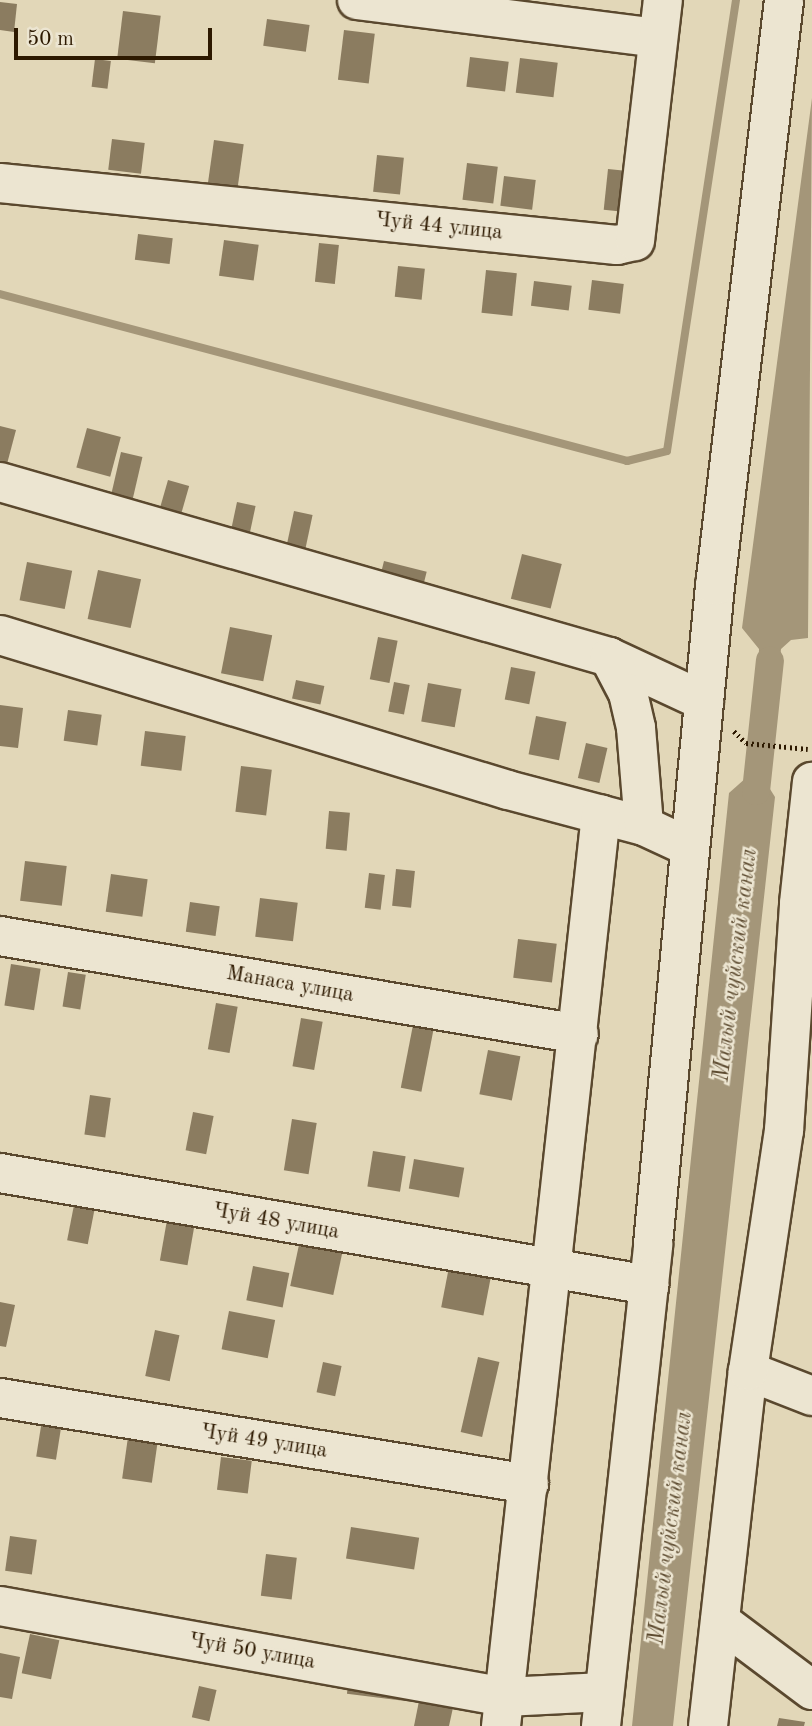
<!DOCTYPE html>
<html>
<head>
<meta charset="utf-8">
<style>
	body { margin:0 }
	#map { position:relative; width:812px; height:1726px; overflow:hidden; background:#e2d7b8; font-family:"Old Standard TT",serif }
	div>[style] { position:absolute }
	.water>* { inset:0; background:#a49679 }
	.stream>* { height:8px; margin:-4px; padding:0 4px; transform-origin:4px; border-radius:4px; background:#a49679 }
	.canal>* { height:28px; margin:-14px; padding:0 14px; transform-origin:14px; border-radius:14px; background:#a49679 }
	.building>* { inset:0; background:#8b7c60; transform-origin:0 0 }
	.path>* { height:4.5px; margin-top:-2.25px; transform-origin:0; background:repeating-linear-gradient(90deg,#2d1900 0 2px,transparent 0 5.5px) }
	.roads { filter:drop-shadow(2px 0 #5a482e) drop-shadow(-2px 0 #5a482e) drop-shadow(0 2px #5a482e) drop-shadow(0 -2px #5a482e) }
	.minor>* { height:38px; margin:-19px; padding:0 19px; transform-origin:19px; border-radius:19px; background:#ece5d1 }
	span { translate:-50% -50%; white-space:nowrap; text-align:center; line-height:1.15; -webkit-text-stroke:5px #ece5d1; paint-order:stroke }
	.street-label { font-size:21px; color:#2d1900 }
	.water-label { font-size:23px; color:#5d4b30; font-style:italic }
	.scale { position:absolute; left:14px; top:28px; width:198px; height:32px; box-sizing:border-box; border:4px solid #2d1900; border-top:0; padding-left:9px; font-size:21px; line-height:24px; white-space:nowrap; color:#2d1900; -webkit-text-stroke:5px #ece5d1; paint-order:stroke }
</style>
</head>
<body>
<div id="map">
	<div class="water">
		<i style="clip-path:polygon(812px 98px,808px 638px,791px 640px,781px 649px,775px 699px,757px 697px,759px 649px,742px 628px)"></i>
		<i style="clip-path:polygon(751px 754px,768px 757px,765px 781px,775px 797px,673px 1726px,632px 1726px,729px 793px,747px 777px)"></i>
	</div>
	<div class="stream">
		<i style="left:0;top:294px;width:649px;rotate:14.91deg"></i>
		<i style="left:627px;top:461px;width:41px;rotate:-14deg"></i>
		<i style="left:667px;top:451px;width:456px;rotate:-81.3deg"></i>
	</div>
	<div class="canal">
		<i style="left:756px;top:791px;width:131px;rotate:-83.9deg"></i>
	</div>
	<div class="building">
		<i style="clip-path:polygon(0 2px,17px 4px,14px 32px,0 30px)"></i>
		<i style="left:123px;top:11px;width:38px;height:48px;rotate:7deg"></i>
		<i style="left:267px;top:19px;width:43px;height:27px;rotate:8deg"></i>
		<i style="left:344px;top:30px;width:31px;height:50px;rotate:7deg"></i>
		<i style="left:470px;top:57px;width:39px;height:30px;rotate:7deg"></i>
		<i style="left:520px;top:58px;width:38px;height:35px;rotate:7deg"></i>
		<i style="left:95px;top:59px;width:16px;height:28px;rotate:7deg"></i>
		<i style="left:112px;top:139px;width:33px;height:31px;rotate:7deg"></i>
		<i style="left:214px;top:140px;width:30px;height:49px;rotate:8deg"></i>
		<i style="left:377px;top:155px;width:27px;height:37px;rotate:6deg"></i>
		<i style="left:467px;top:163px;width:31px;height:37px;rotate:7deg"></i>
		<i style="left:608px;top:169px;width:27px;height:41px;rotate:6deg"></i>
		<i style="left:504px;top:176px;width:32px;height:30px;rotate:7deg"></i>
		<i style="left:138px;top:234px;width:35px;height:26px;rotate:7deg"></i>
		<i style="left:224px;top:240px;width:35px;height:36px;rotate:8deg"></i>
		<i style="left:319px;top:243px;width:20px;height:39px;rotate:6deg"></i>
		<i style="left:398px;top:266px;width:27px;height:31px;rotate:6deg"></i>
		<i style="left:486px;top:270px;width:31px;height:43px;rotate:6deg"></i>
		<i style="left:592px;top:280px;width:32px;height:30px;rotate:7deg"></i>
		<i style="left:534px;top:281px;width:38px;height:25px;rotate:7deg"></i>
		<i style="clip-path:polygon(0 426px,16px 430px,7px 464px,0 462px)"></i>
		<i style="left:87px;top:428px;width:35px;height:41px;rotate:15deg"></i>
		<i style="left:121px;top:452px;width:22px;height:43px;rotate:13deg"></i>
		<i style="left:168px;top:480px;width:22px;height:31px;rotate:16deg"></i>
		<i style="left:237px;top:502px;width:19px;height:28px;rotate:12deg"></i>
		<i style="left:294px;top:511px;width:19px;height:44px;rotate:12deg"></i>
		<i style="left:522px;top:554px;width:41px;height:46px;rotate:14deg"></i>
		<i style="left:384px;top:561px;width:44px;height:21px;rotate:14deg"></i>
		<i style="left:27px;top:562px;width:46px;height:39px;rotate:11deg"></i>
		<i style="left:98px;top:570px;width:44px;height:50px;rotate:12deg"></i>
		<i style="left:230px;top:627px;width:43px;height:47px;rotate:11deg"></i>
		<i style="left:378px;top:637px;width:20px;height:43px;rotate:11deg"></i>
		<i style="left:511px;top:667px;width:25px;height:33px;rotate:11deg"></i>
		<i style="left:296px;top:680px;width:29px;height:19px;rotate:12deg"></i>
		<i style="left:394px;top:682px;width:16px;height:30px;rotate:11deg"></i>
		<i style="left:428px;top:683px;width:34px;height:39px;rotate:10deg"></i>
		<i style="clip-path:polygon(0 705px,23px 708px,18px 748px,0 746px)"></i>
		<i style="left:68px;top:710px;width:34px;height:31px;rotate:8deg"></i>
		<i style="left:536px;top:716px;width:31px;height:39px;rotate:11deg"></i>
		<i style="left:145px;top:731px;width:41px;height:35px;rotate:7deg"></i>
		<i style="left:586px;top:743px;width:22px;height:36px;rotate:13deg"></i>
		<i style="left:241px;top:766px;width:31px;height:46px;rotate:7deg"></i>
		<i style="left:329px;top:811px;width:21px;height:38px;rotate:5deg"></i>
		<i style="left:25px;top:861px;width:42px;height:40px;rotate:7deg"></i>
		<i style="left:396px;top:869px;width:19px;height:37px;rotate:6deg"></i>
		<i style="left:369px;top:873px;width:16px;height:35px;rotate:7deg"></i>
		<i style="left:111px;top:874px;width:37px;height:38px;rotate:8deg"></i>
		<i style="left:260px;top:898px;width:38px;height:39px;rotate:7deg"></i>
		<i style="left:190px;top:902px;width:30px;height:30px;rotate:8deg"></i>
		<i style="left:518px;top:939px;width:39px;height:39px;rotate:7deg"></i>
		<i style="left:11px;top:964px;width:30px;height:42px;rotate:9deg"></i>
		<i style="left:68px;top:972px;width:18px;height:35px;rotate:9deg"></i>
		<i style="left:216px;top:1003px;width:22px;height:47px;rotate:10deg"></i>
		<i style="left:301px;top:1018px;width:22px;height:49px;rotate:10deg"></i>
		<i style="left:413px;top:1025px;width:21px;height:64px;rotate:11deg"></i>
		<i style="left:488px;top:1050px;width:33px;height:45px;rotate:11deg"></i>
		<i style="left:90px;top:1095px;width:21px;height:40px;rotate:8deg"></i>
		<i style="left:193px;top:1112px;width:21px;height:39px;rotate:11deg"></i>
		<i style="left:292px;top:1119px;width:25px;height:52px;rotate:9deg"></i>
		<i style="left:373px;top:1151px;width:33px;height:36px;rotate:9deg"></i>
		<i style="left:414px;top:1159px;width:51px;height:30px;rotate:10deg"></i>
		<i style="left:74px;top:1205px;width:21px;height:36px;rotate:11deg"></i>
		<i style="left:167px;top:1220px;width:28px;height:41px;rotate:10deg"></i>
		<i style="left:300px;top:1240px;width:44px;height:47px;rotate:12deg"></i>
		<i style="left:253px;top:1266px;width:37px;height:35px;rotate:11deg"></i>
		<i style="left:449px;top:1267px;width:43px;height:41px;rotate:11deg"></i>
		<i style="clip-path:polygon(0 1302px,15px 1305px,6px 1347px,0 1346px)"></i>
		<i style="left:229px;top:1311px;width:47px;height:39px;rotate:11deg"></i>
		<i style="left:155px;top:1330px;width:25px;height:47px;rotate:12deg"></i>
		<i style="left:478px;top:1357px;width:22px;height:77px;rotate:13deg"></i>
		<i style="left:323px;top:1362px;width:19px;height:31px;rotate:12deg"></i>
		<i style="left:42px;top:1420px;width:20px;height:37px;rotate:9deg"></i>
		<i style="left:128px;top:1437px;width:30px;height:42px;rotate:8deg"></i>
		<i style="left:221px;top:1457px;width:31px;height:33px;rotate:7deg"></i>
		<i style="left:351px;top:1527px;width:69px;height:32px;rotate:9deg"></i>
		<i style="left:10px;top:1536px;width:27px;height:35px;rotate:8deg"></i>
		<i style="left:266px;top:1554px;width:31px;height:42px;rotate:7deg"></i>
		<i style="left:30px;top:1634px;width:30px;height:40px;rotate:12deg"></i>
		<i style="clip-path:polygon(0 1653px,20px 1657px,12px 1699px,0 1697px)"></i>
		<i style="left:349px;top:1677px;width:63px;height:17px;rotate:7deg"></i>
		<i style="left:199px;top:1686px;width:18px;height:32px;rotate:13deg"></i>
		<i style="clip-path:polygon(420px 1696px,454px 1703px,449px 1726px,414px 1726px)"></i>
		<i style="clip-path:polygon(779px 1718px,805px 1722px,804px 1726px,777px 1726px)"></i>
	</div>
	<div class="path">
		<i style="left:734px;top:731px;width:17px;rotate:45deg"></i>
		<i style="left:746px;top:743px;width:62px;rotate:5.5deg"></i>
	</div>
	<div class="roads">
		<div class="minor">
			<i style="left:357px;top:0;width:302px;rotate:7.2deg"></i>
			<i style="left:0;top:183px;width:620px;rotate:5.74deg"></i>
			<i style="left:617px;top:245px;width:18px;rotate:-13deg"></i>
			<i style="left:635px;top:241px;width:243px;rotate:-83.4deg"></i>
			<i style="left:0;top:482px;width:634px;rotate:16.03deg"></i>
			<i style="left:609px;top:657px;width:105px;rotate:24.9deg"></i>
			<i style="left:0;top:635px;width:531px;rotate:16.97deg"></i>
			<i style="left:508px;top:790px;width:141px;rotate:14.8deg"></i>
			<i style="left:644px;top:826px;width:50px;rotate:25deg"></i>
			<i style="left:609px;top:657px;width:41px;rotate:62.2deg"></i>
			<i style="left:628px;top:693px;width:36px;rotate:77deg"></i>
			<i style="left:636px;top:728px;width:98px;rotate:85.3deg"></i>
			<i style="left:0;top:936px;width:587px;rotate:9.61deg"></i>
			<i style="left:0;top:1173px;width:659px;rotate:9.79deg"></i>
			<i style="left:748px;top:1371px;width:69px;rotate:21.3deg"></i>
			<i style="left:0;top:1398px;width:536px;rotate:9.23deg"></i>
			<i style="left:0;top:1606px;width:513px;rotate:10.21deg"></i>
			<i style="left:505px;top:1697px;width:99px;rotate:-2.9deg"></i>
			<i style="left:720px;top:1621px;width:115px;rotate:36.9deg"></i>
			<i style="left:501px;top:1726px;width:917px;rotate:-83.74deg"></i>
			<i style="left:601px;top:1726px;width:485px;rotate:-83.8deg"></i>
			<i style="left:653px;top:1244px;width:661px;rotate:-84.62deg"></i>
			<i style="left:715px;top:586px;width:590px;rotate:-83.28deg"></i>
			<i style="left:708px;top:1726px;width:357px;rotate:-83.6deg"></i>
			<i style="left:748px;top:1371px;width:243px;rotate:-81.5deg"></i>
			<i style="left:784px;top:1131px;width:228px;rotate:-86.2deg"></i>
			<i style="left:799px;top:903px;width:122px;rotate:-83.9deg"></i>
		</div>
	</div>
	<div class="street-label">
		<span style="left:439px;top:227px;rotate:6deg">Чуй 44 улица</span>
		<span style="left:290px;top:985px;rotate:10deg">Манаса улица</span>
		<span style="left:276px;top:1222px;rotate:10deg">Чуй 48 улица</span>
		<span style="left:264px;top:1442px;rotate:9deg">Чуй 49 улица</span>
		<span style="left:252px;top:1652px;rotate:10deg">Чуй 50 улица</span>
	</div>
	<div class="water-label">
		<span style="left:736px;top:965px;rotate:-83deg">Малый чуйский канал</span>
		<span style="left:671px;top:1528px;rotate:-83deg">Малый чуйский канал</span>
	</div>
	<div class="scale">50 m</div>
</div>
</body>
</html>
